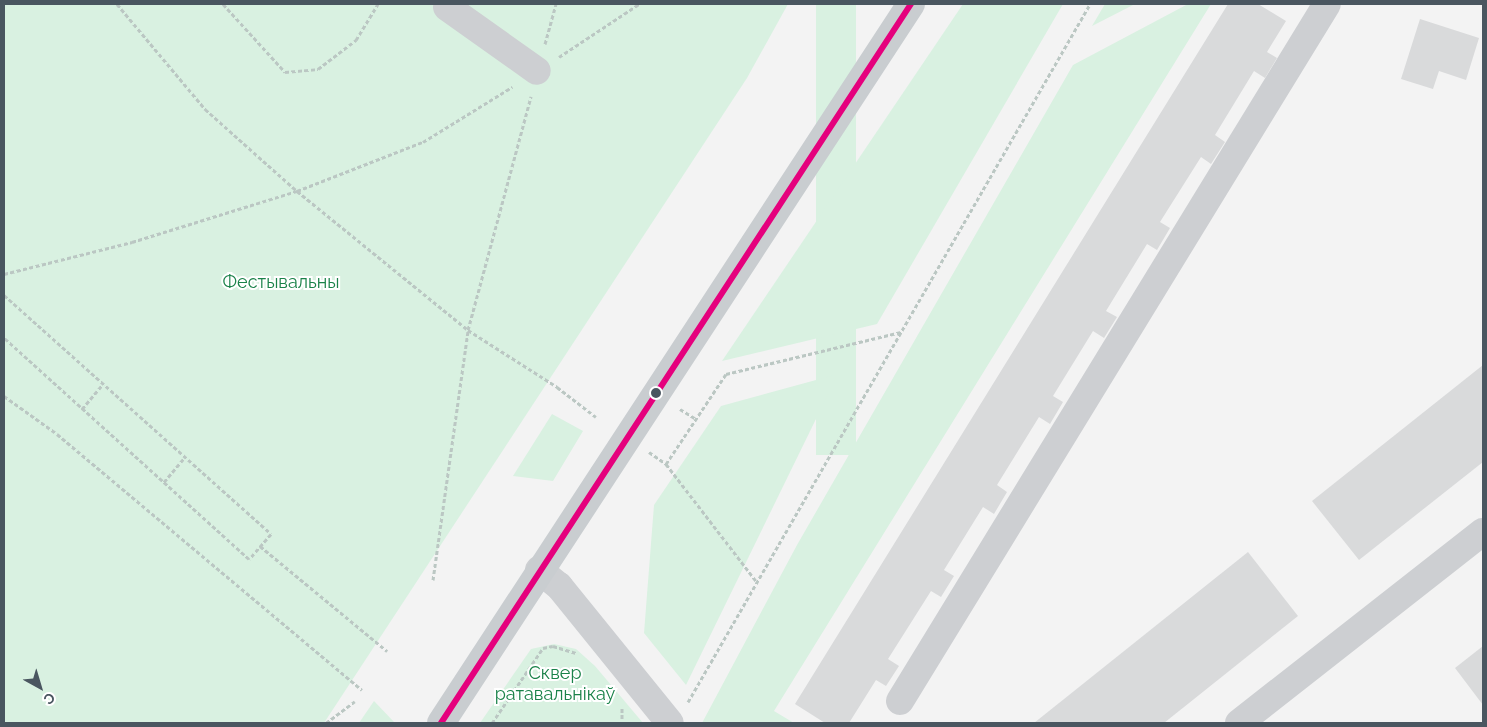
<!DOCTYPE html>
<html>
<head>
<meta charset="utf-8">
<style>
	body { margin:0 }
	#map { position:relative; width:1487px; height:727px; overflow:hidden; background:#f3f3f3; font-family:Raleway,sans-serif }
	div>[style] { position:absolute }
	.green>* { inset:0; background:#d9f1e1; transform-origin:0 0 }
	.building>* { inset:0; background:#d9dadb }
	.path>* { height:3px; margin-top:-1.5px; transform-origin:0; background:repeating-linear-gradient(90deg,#bbc7c3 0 4px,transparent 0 6.5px) }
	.minor>* { height:28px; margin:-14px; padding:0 14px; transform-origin:14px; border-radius:14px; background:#cdcfd2 }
	.major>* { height:28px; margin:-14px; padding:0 14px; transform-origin:14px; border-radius:14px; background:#c9cdd0 }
	.bus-1>* { height:6px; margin:-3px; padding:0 3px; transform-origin:3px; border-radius:3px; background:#e5007d }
	.dots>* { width:14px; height:14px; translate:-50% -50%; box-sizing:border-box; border:2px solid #fff; border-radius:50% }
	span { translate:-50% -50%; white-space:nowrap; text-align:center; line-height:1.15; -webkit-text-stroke:4px #fff; paint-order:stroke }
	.park-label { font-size:18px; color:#1a8249 }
	.frame { position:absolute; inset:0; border:5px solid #4a5660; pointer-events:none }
	.north { position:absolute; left:15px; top:662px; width:50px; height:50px; -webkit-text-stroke:4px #fff; paint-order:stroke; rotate:141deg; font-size:14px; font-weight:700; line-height:20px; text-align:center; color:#4a5660 }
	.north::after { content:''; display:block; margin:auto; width:18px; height:22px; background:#4a5660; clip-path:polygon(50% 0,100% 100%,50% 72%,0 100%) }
</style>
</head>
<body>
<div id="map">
	<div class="green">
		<i style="clip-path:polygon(4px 4px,788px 4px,747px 78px,324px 723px,4px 723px)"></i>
		<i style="left:816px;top:4px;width:40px;height:451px"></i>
		<i style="clip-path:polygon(963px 4px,1063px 4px,877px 324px,722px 361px)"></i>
		<i style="clip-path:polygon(1105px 4px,1135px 4px,1092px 26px)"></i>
		<i style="clip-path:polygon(1188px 4px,1211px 4px,774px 711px,794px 723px,702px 723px,797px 545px,1073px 65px)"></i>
		<i style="clip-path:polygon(838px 374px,686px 685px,644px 633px,654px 505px,721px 406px)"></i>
		<i style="clip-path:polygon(552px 414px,583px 431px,553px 481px,513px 476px)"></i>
		<i style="clip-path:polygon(554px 644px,576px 649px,595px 666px,643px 723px,480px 723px,531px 649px)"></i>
		<i style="clip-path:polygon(374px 701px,395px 723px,359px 723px)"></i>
	</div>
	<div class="building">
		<i style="clip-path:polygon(1228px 4px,1258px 4px,1286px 21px,1267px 52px,1277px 58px,1265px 78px,1254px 71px,1215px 135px,1225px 142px,1211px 164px,1201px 157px,1160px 222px,1170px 228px,1157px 250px,1147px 244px,1106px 311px,1117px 317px,1104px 338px,1093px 331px,1053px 396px,1063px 402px,1050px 424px,1039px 417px,997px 485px,1007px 492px,994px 514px,983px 507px,944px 570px,954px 576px,941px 597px,931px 591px,888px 659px,899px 666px,886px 686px,876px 680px,849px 723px,825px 723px,795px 704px)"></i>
		<i style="clip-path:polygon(1420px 19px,1479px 38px,1466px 80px,1439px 71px,1433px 89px,1401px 79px)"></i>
		<i style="clip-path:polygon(1483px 365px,1483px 462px,1359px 560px,1312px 501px)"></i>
		<i style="clip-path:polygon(1248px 552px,1298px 616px,1164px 723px,1034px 723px)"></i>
		<i style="clip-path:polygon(1483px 646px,1483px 705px,1455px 668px)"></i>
	</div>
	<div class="path">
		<i style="left:117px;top:4px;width:137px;rotate:50deg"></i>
		<i style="left:205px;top:109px;width:123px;rotate:41.7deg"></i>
		<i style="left:297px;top:191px;width:220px;rotate:39.1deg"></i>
		<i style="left:468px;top:330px;width:106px;rotate:32.6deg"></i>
		<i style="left:557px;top:387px;width:49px;rotate:37.6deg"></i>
		<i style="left:223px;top:4px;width:92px;rotate:47.6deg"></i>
		<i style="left:285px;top:72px;width:33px;rotate:-5deg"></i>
		<i style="left:318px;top:69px;width:48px;rotate:-37.3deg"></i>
		<i style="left:356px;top:40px;width:42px;rotate:-58.6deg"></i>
		<i style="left:545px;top:44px;width:41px;rotate:-74.6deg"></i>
		<i style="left:559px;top:57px;width:96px;rotate:-33.5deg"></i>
		<i style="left:4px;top:274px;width:132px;rotate:-14deg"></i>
		<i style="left:132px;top:242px;width:173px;rotate:-17.2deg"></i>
		<i style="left:297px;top:191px;width:135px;rotate:-21.3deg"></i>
		<i style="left:423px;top:142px;width:105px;rotate:-31.7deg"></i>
		<i style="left:4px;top:295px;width:358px;rotate:41.8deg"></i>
		<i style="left:271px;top:534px;width:33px;rotate:131deg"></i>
		<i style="left:249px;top:559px;width:330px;rotate:-137.9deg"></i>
		<i style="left:4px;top:396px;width:65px;rotate:35.6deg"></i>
		<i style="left:57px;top:434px;width:398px;rotate:40deg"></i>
		<i style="left:82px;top:409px;width:33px;rotate:-50deg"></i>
		<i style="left:680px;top:409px;width:19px;rotate:32deg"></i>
		<i style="left:649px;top:452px;width:21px;rotate:35deg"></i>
		<i style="left:666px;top:464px;width:149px;rotate:52.4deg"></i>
		<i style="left:666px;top:464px;width:108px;rotate:-56.3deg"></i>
		<i style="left:726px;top:374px;width:180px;rotate:-13.5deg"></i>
		<i style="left:164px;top:482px;width:33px;rotate:-50deg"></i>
		<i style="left:260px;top:546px;width:165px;rotate:39.6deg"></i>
		<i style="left:433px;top:580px;width:252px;rotate:-82deg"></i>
		<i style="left:468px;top:330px;width:242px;rotate:-74.9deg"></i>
		<i style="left:688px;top:702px;width:805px;rotate:-60.06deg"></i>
		<i style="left:622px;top:708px;width:15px;rotate:90deg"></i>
		<i style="left:326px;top:723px;width:36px;rotate:-37deg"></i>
		<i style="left:492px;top:723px;width:91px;rotate:-55.8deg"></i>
		<i style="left:543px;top:648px;width:10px;rotate:-11deg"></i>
		<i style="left:553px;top:646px;width:24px;rotate:17deg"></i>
	</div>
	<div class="minor">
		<i style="left:447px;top:7px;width:110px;rotate:35.4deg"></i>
		<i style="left:539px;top:570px;width:26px;rotate:39deg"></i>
		<i style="left:559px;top:586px;width:176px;rotate:51deg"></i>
		<i style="left:900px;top:701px;width:817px;rotate:-58.51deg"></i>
		<i style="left:1239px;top:723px;width:310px;rotate:-38.1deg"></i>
	</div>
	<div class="major">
		<i style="left:441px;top:723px;width:859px;rotate:-56.83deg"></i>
	</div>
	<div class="bus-1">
		<i style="left:441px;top:723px;width:859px;rotate:-56.83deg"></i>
	</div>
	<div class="dots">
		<i style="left:656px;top:393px;background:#4a5660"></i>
	</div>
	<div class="park-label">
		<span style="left:281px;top:282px">Фестывальны</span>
		<span style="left:555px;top:684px">Сквер<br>ратавальнікаў</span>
	</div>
	<div class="frame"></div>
	<div class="north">С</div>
</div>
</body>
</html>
